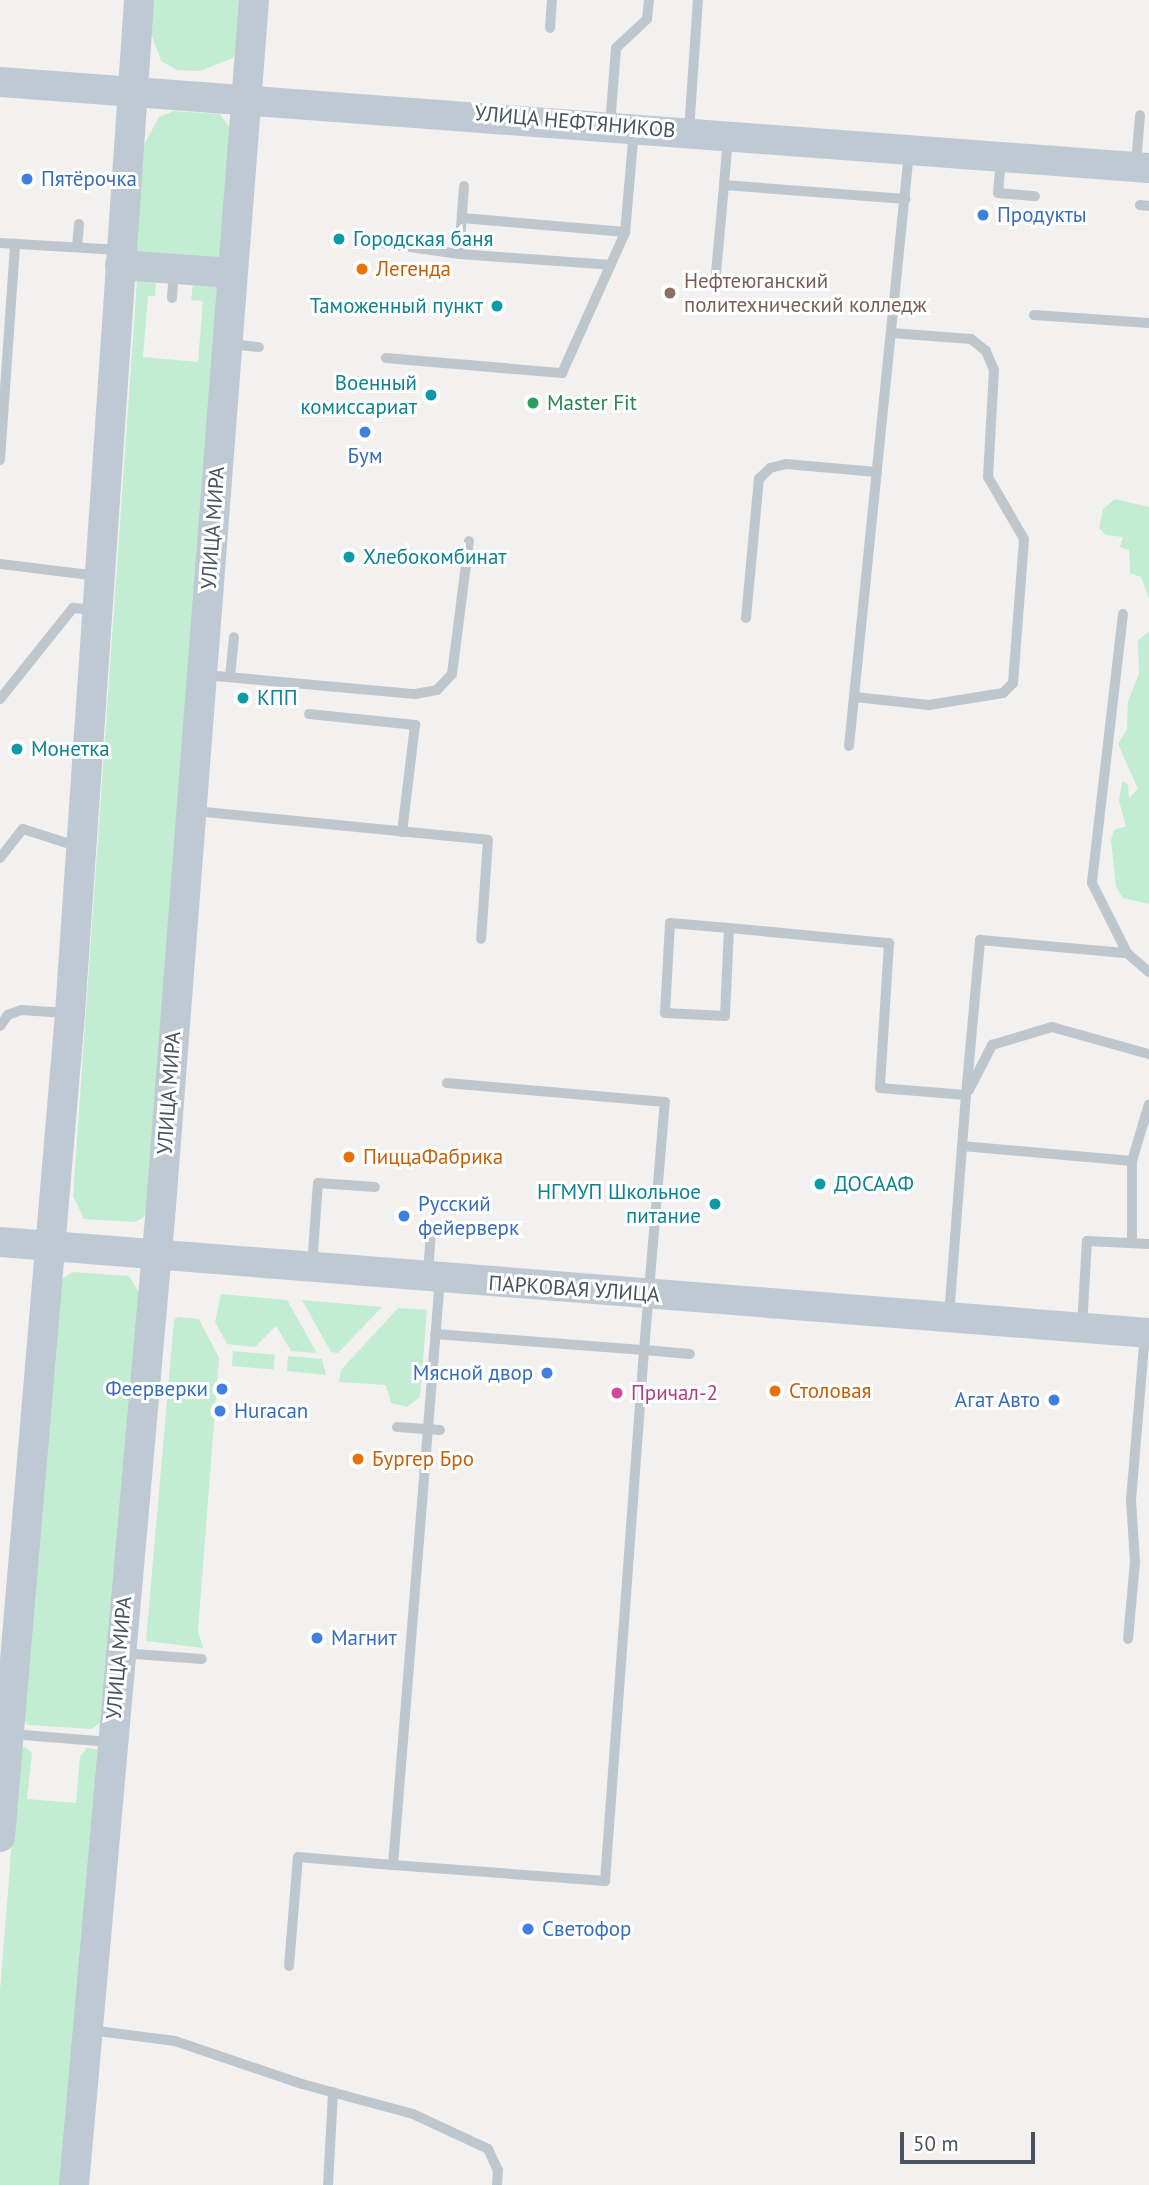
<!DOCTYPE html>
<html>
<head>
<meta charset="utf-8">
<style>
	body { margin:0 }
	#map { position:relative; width:1149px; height:2185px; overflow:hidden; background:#f3f0f0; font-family:"PT Sans",sans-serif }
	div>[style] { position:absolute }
	.green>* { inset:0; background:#c2edd3; transform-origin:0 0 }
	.service>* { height:10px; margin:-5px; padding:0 5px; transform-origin:5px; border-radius:5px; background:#bfc7ce }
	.secondary>* { height:30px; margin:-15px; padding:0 15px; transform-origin:15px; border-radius:15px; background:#bfc9d3 }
	.dots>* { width:19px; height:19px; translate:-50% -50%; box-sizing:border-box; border:4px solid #fff; border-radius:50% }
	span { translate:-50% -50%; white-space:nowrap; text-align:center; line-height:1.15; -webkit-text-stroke:6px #fff; paint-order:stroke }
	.street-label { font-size:21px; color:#49535d }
	.shop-label { font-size:21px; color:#366cbe }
	.left { translate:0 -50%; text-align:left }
	.right { translate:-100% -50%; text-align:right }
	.culture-label { font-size:21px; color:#0d838f }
	.food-label { font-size:21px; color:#c56008 }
	.education-label { font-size:21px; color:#785e54 }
	.leisure-label { font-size:21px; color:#27864d }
	.hotel-label { font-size:21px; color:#b23c85 }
	.scale { position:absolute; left:900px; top:2132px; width:135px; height:32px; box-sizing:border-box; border:4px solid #49535d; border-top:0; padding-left:9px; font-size:21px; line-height:24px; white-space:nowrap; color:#49535d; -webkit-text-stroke:5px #fff; paint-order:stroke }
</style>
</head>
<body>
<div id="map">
	<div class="green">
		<i style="clip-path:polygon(153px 0,244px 0,240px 43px,233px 58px,200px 71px,177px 70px,161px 61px,150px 30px)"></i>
		<i style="clip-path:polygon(174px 111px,220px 114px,234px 133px,224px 258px,136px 252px,144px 145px,159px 117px)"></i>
		<i style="clip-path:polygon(137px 279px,153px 279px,156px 284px,155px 296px,148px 296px,143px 357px,198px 362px,203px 301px,191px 300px,193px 283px,220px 286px,149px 1204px,143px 1218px,135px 1222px,84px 1219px,73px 1196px)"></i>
		<i style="clip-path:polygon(1115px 499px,1149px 507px,1149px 599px,1141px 577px,1130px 573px,1129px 550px,1120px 547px,1123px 537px,1106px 535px,1099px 528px,1103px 509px)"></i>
		<i style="clip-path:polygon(1149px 632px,1149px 904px,1123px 898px,1116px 887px,1111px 840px,1114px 830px,1126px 826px,1119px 801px,1122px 781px,1128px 784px,1129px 798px,1138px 789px,1118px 744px,1127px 729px,1128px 701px,1139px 674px,1138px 640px)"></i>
		<i style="clip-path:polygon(73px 1272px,129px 1276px,139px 1292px,102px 1721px,92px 1729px,28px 1725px,23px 1718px,58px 1289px,63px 1278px)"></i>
		<i style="clip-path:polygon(221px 1294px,287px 1300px,317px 1353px,291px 1351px,276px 1326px,255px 1347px,227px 1344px,215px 1322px)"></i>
		<i style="clip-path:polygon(302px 1300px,382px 1307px,338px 1353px,331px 1352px)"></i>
		<i style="clip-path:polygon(398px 1308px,427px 1310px,420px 1397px,407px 1407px,391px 1403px,386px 1385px,339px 1382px,341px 1370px)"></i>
		<i style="clip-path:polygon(178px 1317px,199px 1319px,219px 1358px,198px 1631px,203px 1648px,146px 1641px,174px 1320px)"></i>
		<i style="left:233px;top:1351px;width:42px;height:15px;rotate:5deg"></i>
		<i style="clip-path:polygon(288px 1356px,322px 1359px,326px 1375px,287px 1371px)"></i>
		<i style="clip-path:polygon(24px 1746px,32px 1753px,27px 1799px,76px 1803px,80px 1757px,87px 1748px,100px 1750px,65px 2185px,0 2185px,0 1991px,19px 1752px)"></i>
	</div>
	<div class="service">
		<i style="left:550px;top:28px;width:28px;rotate:-86deg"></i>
		<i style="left:610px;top:125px;width:77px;rotate:-85.5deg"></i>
		<i style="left:616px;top:48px;width:42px;rotate:-43.1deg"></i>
		<i style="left:647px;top:19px;width:19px;rotate:-84deg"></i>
		<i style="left:689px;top:131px;width:131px;rotate:-86.1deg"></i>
		<i style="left:728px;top:137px;width:48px;rotate:94.8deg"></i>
		<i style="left:724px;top:185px;width:182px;rotate:4.4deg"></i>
		<i style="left:1001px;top:159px;width:34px;rotate:95deg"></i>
		<i style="left:998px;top:193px;width:37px;rotate:5deg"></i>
		<i style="left:1136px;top:164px;width:49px;rotate:-85.3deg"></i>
		<i style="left:464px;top:186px;width:68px;rotate:94.2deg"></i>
		<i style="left:459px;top:254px;width:152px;rotate:4.1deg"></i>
		<i style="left:1140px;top:205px;width:9px;rotate:6deg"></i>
		<i style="left:462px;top:218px;width:164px;rotate:4.9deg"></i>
		<i style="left:367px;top:241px;width:93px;rotate:8deg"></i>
		<i style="left:0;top:243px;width:120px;rotate:3.3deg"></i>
		<i style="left:77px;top:247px;width:23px;rotate:-85deg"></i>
		<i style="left:716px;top:273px;width:88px;rotate:-84.8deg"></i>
		<i style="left:172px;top:298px;width:26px;rotate:-86deg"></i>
		<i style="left:1034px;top:315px;width:115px;rotate:4deg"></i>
		<i style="left:229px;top:344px;width:30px;rotate:6deg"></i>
		<i style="left:386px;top:358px;width:177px;rotate:4.9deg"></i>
		<i style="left:562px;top:373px;width:154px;rotate:-65.8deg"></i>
		<i style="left:625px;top:233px;width:103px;rotate:-85deg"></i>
		<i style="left:0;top:460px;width:217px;rotate:-86deg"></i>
		<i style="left:0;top:564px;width:99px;rotate:7deg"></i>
		<i style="left:1123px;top:614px;width:271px;rotate:96.6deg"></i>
		<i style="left:1092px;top:883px;width:78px;rotate:63.4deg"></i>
		<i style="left:1127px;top:953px;width:29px;rotate:41deg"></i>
		<i style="left:746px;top:618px;width:140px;rotate:-84.7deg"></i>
		<i style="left:759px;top:479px;width:16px;rotate:-45deg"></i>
		<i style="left:770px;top:468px;width:16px;rotate:-14deg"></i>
		<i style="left:786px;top:464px;width:91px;rotate:5deg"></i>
		<i style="left:205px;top:675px;width:211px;rotate:5.2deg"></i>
		<i style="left:415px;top:694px;width:22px;rotate:-10deg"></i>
		<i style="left:437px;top:690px;width:22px;rotate:-47deg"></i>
		<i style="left:452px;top:674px;width:134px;rotate:-82.7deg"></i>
		<i style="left:230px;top:677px;width:40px;rotate:-84.3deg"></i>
		<i style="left:855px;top:697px;width:74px;rotate:6.2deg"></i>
		<i style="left:929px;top:705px;width:75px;rotate:-9.2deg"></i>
		<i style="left:1003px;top:693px;width:14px;rotate:-45deg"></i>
		<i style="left:1013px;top:683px;width:144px;rotate:-85.6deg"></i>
		<i style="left:1024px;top:539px;width:72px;rotate:-120.1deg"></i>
		<i style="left:988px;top:477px;width:107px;rotate:-86.8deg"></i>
		<i style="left:994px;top:370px;width:21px;rotate:-113deg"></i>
		<i style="left:986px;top:351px;width:19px;rotate:-141deg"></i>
		<i style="left:971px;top:339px;width:80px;rotate:-175.7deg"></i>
		<i style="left:0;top:699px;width:117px;rotate:-51.3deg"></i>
		<i style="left:73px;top:608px;width:21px;rotate:5deg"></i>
		<i style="left:309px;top:714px;width:107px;rotate:5.9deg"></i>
		<i style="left:415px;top:725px;width:108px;rotate:96.9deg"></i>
		<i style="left:849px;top:746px;width:597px;rotate:-84.23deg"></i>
		<i style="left:194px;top:811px;width:295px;rotate:5.6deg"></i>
		<i style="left:488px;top:840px;width:99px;rotate:94deg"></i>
		<i style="left:0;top:858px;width:37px;rotate:-52deg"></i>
		<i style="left:23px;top:829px;width:59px;rotate:17.8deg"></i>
		<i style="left:729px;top:928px;width:88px;rotate:92.6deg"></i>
		<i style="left:725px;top:1016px;width:60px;rotate:-177.1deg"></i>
		<i style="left:665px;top:1013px;width:90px;rotate:-86.8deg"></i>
		<i style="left:670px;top:923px;width:59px;rotate:4.8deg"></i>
		<i style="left:729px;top:928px;width:161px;rotate:5.4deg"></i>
		<i style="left:889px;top:943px;width:145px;rotate:93.6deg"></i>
		<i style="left:880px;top:1088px;width:86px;rotate:4.7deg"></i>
		<i style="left:966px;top:1095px;width:221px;rotate:94.4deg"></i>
		<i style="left:0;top:1026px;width:14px;rotate:-54deg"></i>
		<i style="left:8px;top:1015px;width:14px;rotate:-21deg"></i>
		<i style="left:21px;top:1010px;width:46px;rotate:3.7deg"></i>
		<i style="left:969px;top:1090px;width:51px;rotate:-62.9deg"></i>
		<i style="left:992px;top:1045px;width:63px;rotate:-16.7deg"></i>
		<i style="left:1052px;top:1027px;width:101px;rotate:15.6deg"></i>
		<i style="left:966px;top:1095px;width:156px;rotate:-84.8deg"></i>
		<i style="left:980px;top:940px;width:148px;rotate:5.1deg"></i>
		<i style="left:962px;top:1146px;width:171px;rotate:5deg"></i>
		<i style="left:1132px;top:1161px;width:82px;rotate:90deg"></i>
		<i style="left:1132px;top:1161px;width:59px;rotate:-73.4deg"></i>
		<i style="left:312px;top:1266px;width:83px;rotate:-85.9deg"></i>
		<i style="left:318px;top:1183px;width:57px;rotate:4deg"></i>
		<i style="left:428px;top:1275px;width:45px;rotate:-86.2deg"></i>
		<i style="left:1082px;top:1327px;width:86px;rotate:-86.7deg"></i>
		<i style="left:1087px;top:1241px;width:62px;rotate:2.8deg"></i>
		<i style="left:435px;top:1334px;width:210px;rotate:4.4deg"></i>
		<i style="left:644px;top:1350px;width:249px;rotate:-85.2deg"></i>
		<i style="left:665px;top:1102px;width:219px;rotate:-175deg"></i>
		<i style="left:397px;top:1427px;width:43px;rotate:4deg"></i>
		<i style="left:1128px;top:1639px;width:77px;rotate:-84.8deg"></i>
		<i style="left:1135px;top:1562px;width:62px;rotate:-93.7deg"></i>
		<i style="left:1131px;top:1500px;width:166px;rotate:-85.2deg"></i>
		<i style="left:122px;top:1653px;width:80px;rotate:4.3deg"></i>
		<i style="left:11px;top:1734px;width:99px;rotate:4.6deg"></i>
		<i style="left:393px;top:1865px;width:213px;rotate:4.3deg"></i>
		<i style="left:605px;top:1881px;width:532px;rotate:-85.8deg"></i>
		<i style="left:644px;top:1350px;width:46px;rotate:5deg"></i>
		<i style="left:289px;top:1966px;width:109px;rotate:-85.3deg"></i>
		<i style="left:298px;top:1857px;width:95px;rotate:4.8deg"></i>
		<i style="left:393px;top:1865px;width:589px;rotate:-85.42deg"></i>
		<i style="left:90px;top:2030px;width:86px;rotate:7.4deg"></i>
		<i style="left:175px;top:2041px;width:134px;rotate:18.7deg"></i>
		<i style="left:302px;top:2084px;width:115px;rotate:15.1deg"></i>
		<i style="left:413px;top:2114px;width:83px;rotate:25deg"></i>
		<i style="left:488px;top:2149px;width:23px;rotate:65deg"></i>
		<i style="left:498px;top:2170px;width:15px;rotate:94deg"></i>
		<i style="left:328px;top:2185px;width:93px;rotate:-86.9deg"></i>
	</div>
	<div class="secondary">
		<i style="left:0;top:82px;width:1152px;rotate:4.28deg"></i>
		<i style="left:120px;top:265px;width:112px;rotate:4.1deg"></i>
		<i style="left:0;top:1242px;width:1153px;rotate:4.53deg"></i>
		<i style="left:0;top:1837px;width:827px;rotate:-85.14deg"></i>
		<i style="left:70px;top:1013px;width:1015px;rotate:-86.1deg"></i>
		<i style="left:74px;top:2185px;width:983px;rotate:-84.92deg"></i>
		<i style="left:161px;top:1206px;width:1210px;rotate:-85.59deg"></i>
	</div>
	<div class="dots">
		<i style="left:27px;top:179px;background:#3f7fe0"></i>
		<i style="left:983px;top:215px;background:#3f7fe0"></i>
		<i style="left:339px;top:239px;background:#0f9aa8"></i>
		<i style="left:362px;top:269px;background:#e8710a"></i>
		<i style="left:670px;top:293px;background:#8d6e63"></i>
		<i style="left:497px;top:306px;background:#0f9aa8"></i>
		<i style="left:431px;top:395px;background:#0f9aa8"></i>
		<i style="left:533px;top:403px;background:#2e9e5b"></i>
		<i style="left:365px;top:432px;background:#3f7fe0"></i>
		<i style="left:349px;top:557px;background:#0f9aa8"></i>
		<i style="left:243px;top:698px;background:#0f9aa8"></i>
		<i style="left:17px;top:749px;background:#0f9aa8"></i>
		<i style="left:349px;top:1157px;background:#e8710a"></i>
		<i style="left:820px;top:1184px;background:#0f9aa8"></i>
		<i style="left:715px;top:1204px;background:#0f9aa8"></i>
		<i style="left:404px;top:1216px;background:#3f7fe0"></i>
		<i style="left:547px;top:1373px;background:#3f7fe0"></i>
		<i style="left:222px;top:1389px;background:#3f7fe0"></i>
		<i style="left:775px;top:1391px;background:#e8710a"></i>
		<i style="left:617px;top:1393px;background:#d1479c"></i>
		<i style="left:1054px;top:1400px;background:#3f7fe0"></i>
		<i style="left:220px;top:1411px;background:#3f7fe0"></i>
		<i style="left:358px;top:1459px;background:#e8710a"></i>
		<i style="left:317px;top:1638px;background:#3f7fe0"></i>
		<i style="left:528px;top:1929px;background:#3f7fe0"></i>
	</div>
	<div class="street-label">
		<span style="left:575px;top:122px;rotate:5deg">УЛИЦА НЕФТЯНИКОВ</span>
		<span style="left:213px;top:528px;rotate:-86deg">УЛИЦА МИРА</span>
		<span style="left:169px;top:1093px;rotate:-86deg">УЛИЦА МИРА</span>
		<span style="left:574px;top:1289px;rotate:4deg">ПАРКОВАЯ УЛИЦА</span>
		<span style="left:119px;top:1658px;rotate:-85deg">УЛИЦА МИРА</span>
	</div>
	<div class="shop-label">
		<span class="left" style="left:41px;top:179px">Пятёрочка</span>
		<span class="left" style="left:997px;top:215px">Продукты</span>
		<span style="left:365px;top:456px">Бум</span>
		<span class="left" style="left:418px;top:1216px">Русский<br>фейерверк</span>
		<span class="right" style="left:533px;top:1373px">Мясной двор</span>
		<span class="right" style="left:208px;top:1389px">Феерверки</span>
		<span class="right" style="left:1040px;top:1400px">Агат Авто</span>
		<span class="left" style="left:234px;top:1411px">Huracan</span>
		<span class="left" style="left:331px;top:1638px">Магнит</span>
		<span class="left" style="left:542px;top:1929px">Светофор</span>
	</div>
	<div class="culture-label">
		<span class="left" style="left:353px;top:239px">Городская баня</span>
		<span class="right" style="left:483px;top:306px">Таможенный пункт</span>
		<span class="right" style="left:417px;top:395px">Военный<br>комиссариат</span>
		<span class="left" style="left:363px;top:557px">Хлебокомбинат</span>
		<span class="left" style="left:257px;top:698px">КПП</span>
		<span class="left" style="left:31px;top:749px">Монетка</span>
		<span class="left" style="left:834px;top:1184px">ДОСААФ</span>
		<span class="right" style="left:701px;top:1204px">НГМУП Школьное<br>питание</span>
	</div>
	<div class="food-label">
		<span class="left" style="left:376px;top:269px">Легенда</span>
		<span class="left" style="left:363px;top:1157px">ПиццаФабрика</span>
		<span class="left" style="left:789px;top:1391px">Столовая</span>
		<span class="left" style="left:372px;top:1459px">Бургер Бро</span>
	</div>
	<div class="education-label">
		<span class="left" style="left:684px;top:293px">Нефтеюганский<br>политехнический колледж</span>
	</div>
	<div class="leisure-label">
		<span class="left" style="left:547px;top:403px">Master Fit</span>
	</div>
	<div class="hotel-label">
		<span class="left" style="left:631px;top:1393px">Причал-2</span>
	</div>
	<div class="scale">50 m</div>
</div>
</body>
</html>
